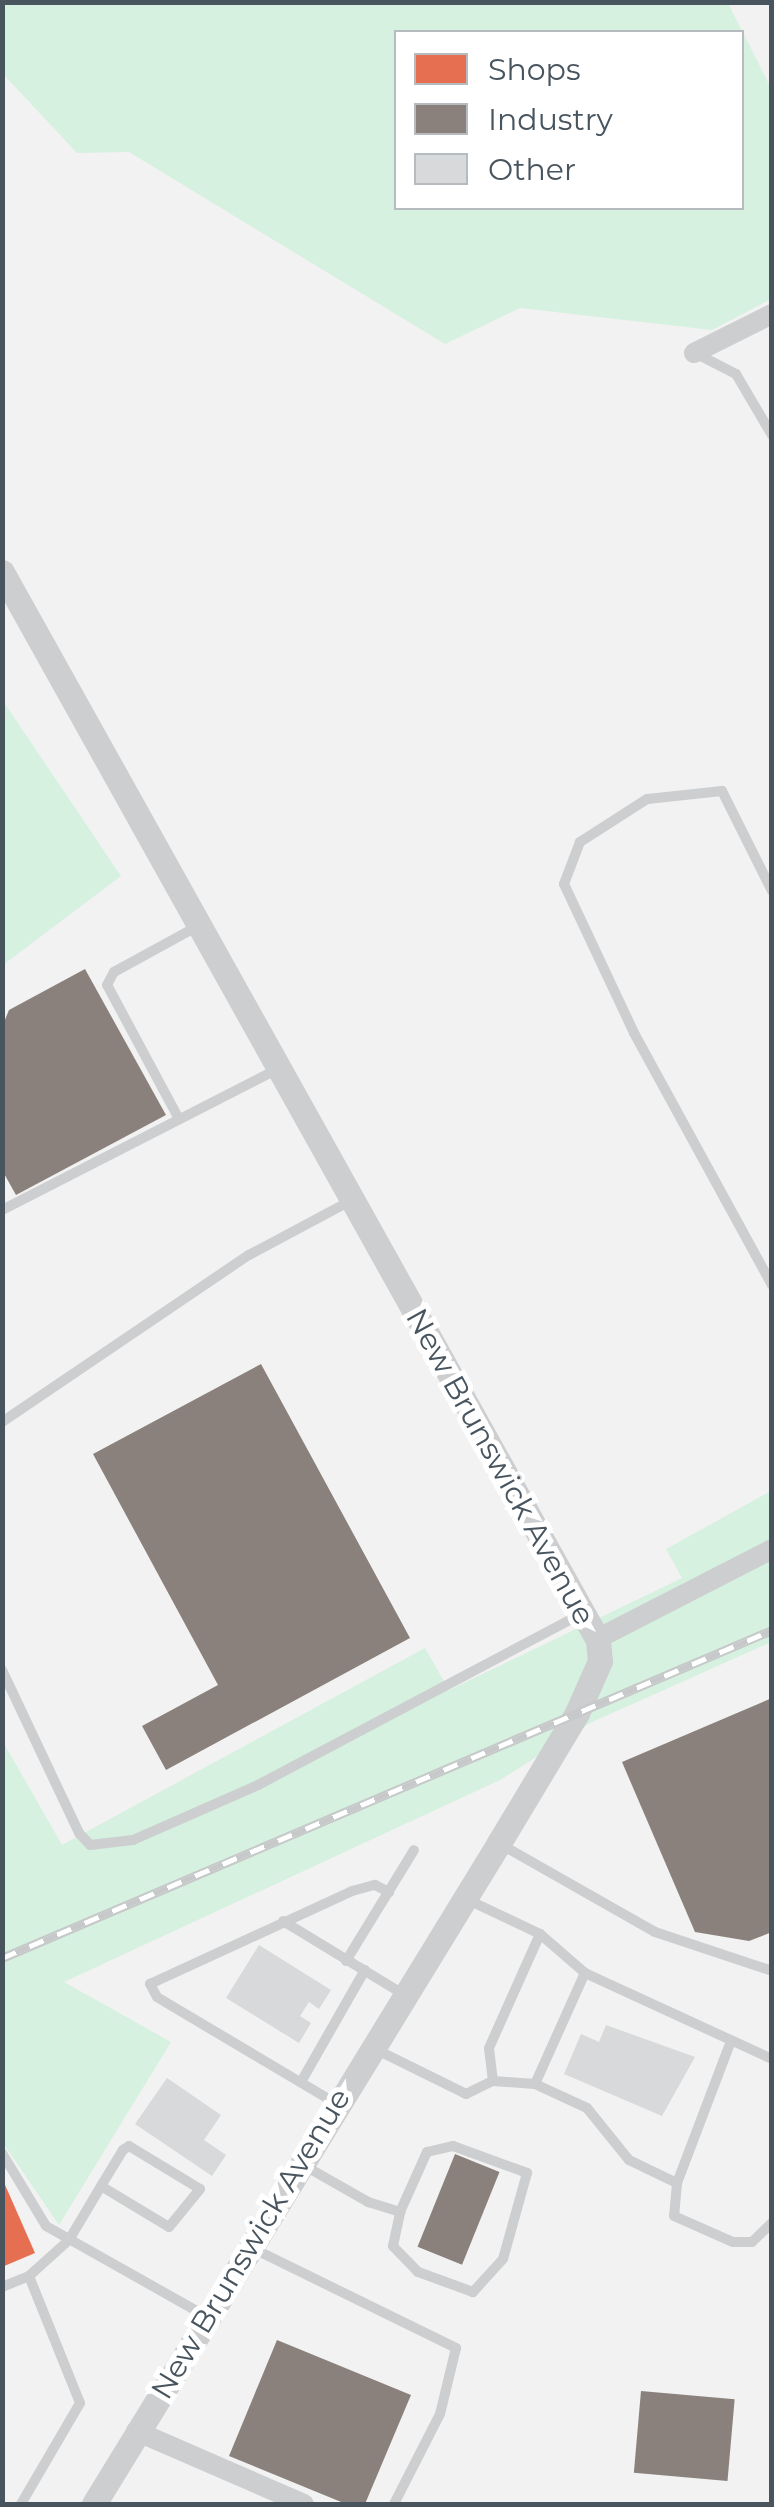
<!DOCTYPE html>
<html>
<head>
<meta charset="utf-8">
<style>
	body { margin:0 }
	#map { position:relative; width:774px; height:2507px; overflow:hidden; background:#f2f2f2; font-family:Montserrat,sans-serif }
	div>[style] { position:absolute }
	.green>* { inset:0; background:#d6f1e0 }
	.shops>* { inset:0; background:#e76f51 }
	.industry>* { inset:0; background:#8a817c; transform-origin:0 0 }
	.building>* { inset:0; background:#d8d9da }
	.service>* { height:10px; margin:-5px; padding:0 5px; transform-origin:5px; border-radius:5px; background:#ccced0 }
	.minor>* { height:20px; margin:-10px; padding:0 10px; transform-origin:10px; border-radius:10px; background:#ccced0 }
	.tertiary>* { height:25px; margin:-12.5px; padding:0 12.5px; transform-origin:12.5px; border-radius:12.5px; background:#ccced0 }
	.rail>* { height:9px; margin-top:-4.5px; transform-origin:0; background:repeating-linear-gradient(90deg,#fff 0 15px,#c7c8ca 0 30px); box-sizing:border-box; border-block:2px solid #c7c8ca }
	span { translate:-50% -50%; white-space:nowrap; text-align:center; line-height:1.15; -webkit-text-stroke:10px #fff; paint-order:stroke }
	.street-label { font-size:30px; color:#48555f }
	.frame { position:absolute; inset:0; border:5px solid #48555f; pointer-events:none }
	.legend { position:absolute; left:394px; top:30px; width:350px; height:180px; box-sizing:border-box; background:#fff; border:2px solid #b6bbbf; margin:0; padding:12px 18px; list-style:none; font-size:30px; color:#48555f }
	.legend li { display:flex; align-items:center; gap:20px; height:50px }
	.legend b { width:50px; border:2px solid #b6bbbf }
</style>
</head>
<body>
<div id="map">
	<div class="green">
		<i style="clip-path:polygon(evenodd,3px 2px,728px 3px,771px 88px,771px 299px,712px 330px,520px 308px,445px 344px,129px 152px,77px 153px,3px 74px,3px 2px,397px 32px,742px 32px,742px 208px,397px 208px,397px 32px)"></i>
		<i style="clip-path:polygon(3px 701px,121px 876px,3px 965px,2px 965px)"></i>
		<i style="clip-path:polygon(771px 1491px,771px 1642px,590px 1723px,500px 1780px,64px 1982px,171px 2042px,59px 2225px,3px 2143px,2px 1740px,62px 1845px,425px 1648px,449px 1690px,682px 1578px,666px 1549px)"></i>
	</div>
	<div class="shops">
		<i style="clip-path:polygon(2px 2178px,35px 2253px,2px 2267px)"></i>
	</div>
	<div class="industry">
		<i style="clip-path:polygon(85px 969px,166px 1115px,16px 1195px,2px 1170px,2px 1027px,9px 1010px)"></i>
		<i style="clip-path:polygon(261px 1364px,410px 1638px,166px 1770px,142px 1726px,218px 1685px,93px 1454px)"></i>
		<i style="clip-path:polygon(772px 1698px,772px 1932px,749px 1941px,695px 1932px,622px 1762px)"></i>
		<i style="left:455px;top:2154px;width:48px;height:100px;rotate:22deg"></i>
		<i style="clip-path:polygon(277px 2340px,411px 2395px,365px 2504px,346px 2504px,229px 2456px)"></i>
		<i style="left:641px;top:2391px;width:94px;height:82px;rotate:5deg"></i>
	</div>
	<div class="building">
		<i style="clip-path:polygon(259px 1945px,331px 1990px,319px 2009px,309px 2002px,300px 2016px,311px 2023px,299px 2043px,226px 1998px)"></i>
		<i style="clip-path:polygon(606px 2025px,695px 2057px,662px 2116px,564px 2074px,581px 2034px,599px 2042px)"></i>
		<i style="clip-path:polygon(167px 2078px,221px 2115px,204px 2140px,226px 2155px,212px 2176px,135px 2124px)"></i>
	</div>
	<div class="service">
		<i style="left:695px;top:353px;width:46px;rotate:27.1deg"></i>
		<i style="left:736px;top:374px;width:71px;rotate:59.5deg"></i>
		<i style="left:772px;top:891px;width:112px;rotate:-116.6deg"></i>
		<i style="left:722px;top:791px;width:75px;rotate:173.9deg"></i>
		<i style="left:647px;top:799px;width:80px;rotate:147.3deg"></i>
		<i style="left:580px;top:842px;width:45px;rotate:110.9deg"></i>
		<i style="left:564px;top:884px;width:165px;rotate:64.8deg"></i>
		<i style="left:634px;top:1033px;width:287px;rotate:61.3deg"></i>
		<i style="left:179px;top:1119px;width:152px;rotate:-118.2deg"></i>
		<i style="left:107px;top:985px;width:15px;rotate:-62deg"></i>
		<i style="left:114px;top:972px;width:98px;rotate:-28.7deg"></i>
		<i style="left:4px;top:1209px;width:309px;rotate:-27.1deg"></i>
		<i style="left:2px;top:1422px;width:298px;rotate:-34.1deg"></i>
		<i style="left:249px;top:1255px;width:115px;rotate:-28.1deg"></i>
		<i style="left:2px;top:1670px;width:180px;rotate:64.7deg"></i>
		<i style="left:79px;top:1833px;width:16px;rotate:47deg"></i>
		<i style="left:90px;top:1845px;width:43px;rotate:-6.6deg"></i>
		<i style="left:133px;top:1840px;width:137px;rotate:-23.7deg"></i>
		<i style="left:258px;top:1785px;width:368px;rotate:-27.9deg"></i>
		<i style="left:500px;top:1844px;width:178px;rotate:29.6deg"></i>
		<i style="left:655px;top:1932px;width:123px;rotate:18.4deg"></i>
		<i style="left:464px;top:1898px;width:84px;rotate:25.3deg"></i>
		<i style="left:540px;top:1934px;width:60px;rotate:40.9deg"></i>
		<i style="left:585px;top:1973px;width:206px;rotate:24.7deg"></i>
		<i style="left:283px;top:1921px;width:140px;rotate:31.3deg"></i>
		<i style="left:346px;top:1961px;width:130px;rotate:-58.5deg"></i>
		<i style="left:373px;top:2048px;width:104px;rotate:26.3deg"></i>
		<i style="left:466px;top:2094px;width:30px;rotate:-26deg"></i>
		<i style="left:493px;top:2081px;width:42px;rotate:4.1deg"></i>
		<i style="left:535px;top:2084px;width:57px;rotate:24.8deg"></i>
		<i style="left:587px;top:2108px;width:67px;rotate:51.1deg"></i>
		<i style="left:629px;top:2160px;width:53px;rotate:25.6deg"></i>
		<i style="left:677px;top:2183px;width:33px;rotate:95deg"></i>
		<i style="left:674px;top:2216px;width:64px;rotate:23.8deg"></i>
		<i style="left:733px;top:2242px;width:19px"></i>
		<i style="left:752px;top:2242px;width:28px;rotate:-44deg"></i>
		<i style="left:493px;top:2081px;width:33px;rotate:-97deg"></i>
		<i style="left:489px;top:2048px;width:125px;rotate:-65.9deg"></i>
		<i style="left:301px;top:2082px;width:129px;rotate:-60.3deg"></i>
		<i style="left:535px;top:2084px;width:122px;rotate:-65.8deg"></i>
		<i style="left:337px;top:2104px;width:209px;rotate:-149.3deg"></i>
		<i style="left:157px;top:1997px;width:15px;rotate:-118deg"></i>
		<i style="left:150px;top:1984px;width:222px;rotate:-24.7deg"></i>
		<i style="left:352px;top:1891px;width:24px;rotate:-15deg"></i>
		<i style="left:375px;top:1885px;width:16px;rotate:27deg"></i>
		<i style="left:2px;top:2153px;width:85px;rotate:58.9deg"></i>
		<i style="left:46px;top:2226px;width:184px;rotate:29.4deg"></i>
		<i style="left:305px;top:2166px;width:73px;rotate:29.7deg"></i>
		<i style="left:368px;top:2202px;width:34px;rotate:17deg"></i>
		<i style="left:400px;top:2212px;width:66px;rotate:-65.8deg"></i>
		<i style="left:427px;top:2152px;width:27px;rotate:-13deg"></i>
		<i style="left:453px;top:2146px;width:79px;rotate:20deg"></i>
		<i style="left:527px;top:2173px;width:89px;rotate:105.6deg"></i>
		<i style="left:503px;top:2259px;width:45px;rotate:132.3deg"></i>
		<i style="left:473px;top:2292px;width:59px;rotate:-160deg"></i>
		<i style="left:418px;top:2272px;width:36px;rotate:-134deg"></i>
		<i style="left:393px;top:2246px;width:35px;rotate:-78deg"></i>
		<i style="left:677px;top:2183px;width:152px;rotate:-69.2deg"></i>
		<i style="left:254px;top:2249px;width:225px;rotate:26.1deg"></i>
		<i style="left:456px;top:2348px;width:68px;rotate:103.6deg"></i>
		<i style="left:440px;top:2414px;width:101px;rotate:117.1deg"></i>
		<i style="left:2px;top:2287px;width:29px;rotate:-22deg"></i>
		<i style="left:21px;top:2504px;width:117px;rotate:-59.7deg"></i>
		<i style="left:80px;top:2403px;width:137px;rotate:-111.9deg"></i>
		<i style="left:29px;top:2276px;width:54px;rotate:-42deg"></i>
		<i style="left:69px;top:2240px;width:63px;rotate:-59.3deg"></i>
		<i style="left:101px;top:2186px;width:42px;rotate:-58.6deg"></i>
		<i style="left:123px;top:2150px;width:7px;rotate:-34deg"></i>
		<i style="left:129px;top:2146px;width:83px;rotate:31.2deg"></i>
		<i style="left:200px;top:2189px;width:49px;rotate:129.2deg"></i>
		<i style="left:169px;top:2227px;width:79px;rotate:-148.9deg"></i>
	</div>
	<div class="minor">
		<i style="left:694px;top:353px;width:87px;rotate:-26.6deg"></i>
		<i style="left:597px;top:1639px;width:197px;rotate:-27.2deg"></i>
		<i style="left:136px;top:2431px;width:183px;rotate:23.5deg"></i>
	</div>
	<div class="tertiary">
		<i style="left:2px;top:572px;width:1223px;rotate:60.84deg"></i>
		<i style="left:598px;top:1640px;width:21px;rotate:85deg"></i>
		<i style="left:600px;top:1661px;width:57px;rotate:113.9deg"></i>
		<i style="left:577px;top:1713px;width:152px;rotate:121deg"></i>
		<i style="left:499px;top:1843px;width:775px;rotate:121.5deg"></i>
	</div>
	<div class="rail">
		<i style="left:2px;top:1958px;width:837px;rotate:-23.07deg"></i>
	</div>
	<div class="street-label">
		<span style="left:500px;top:1467px;rotate:61deg">New Brunswick Avenue</span>
		<span style="left:251px;top:2244px;rotate:-59deg">New Brunswick Avenue</span>
	</div>
	<div class="frame"></div>
	<ul class="legend">
	<li><b style="height:28px;background:#e76f51"></b>Shops</li>
	<li><b style="height:28px;background:#8a817c"></b>Industry</li>
	<li><b style="height:28px;background:#d8d9da"></b>Other</li>
	</ul>
</div>
</body>
</html>
